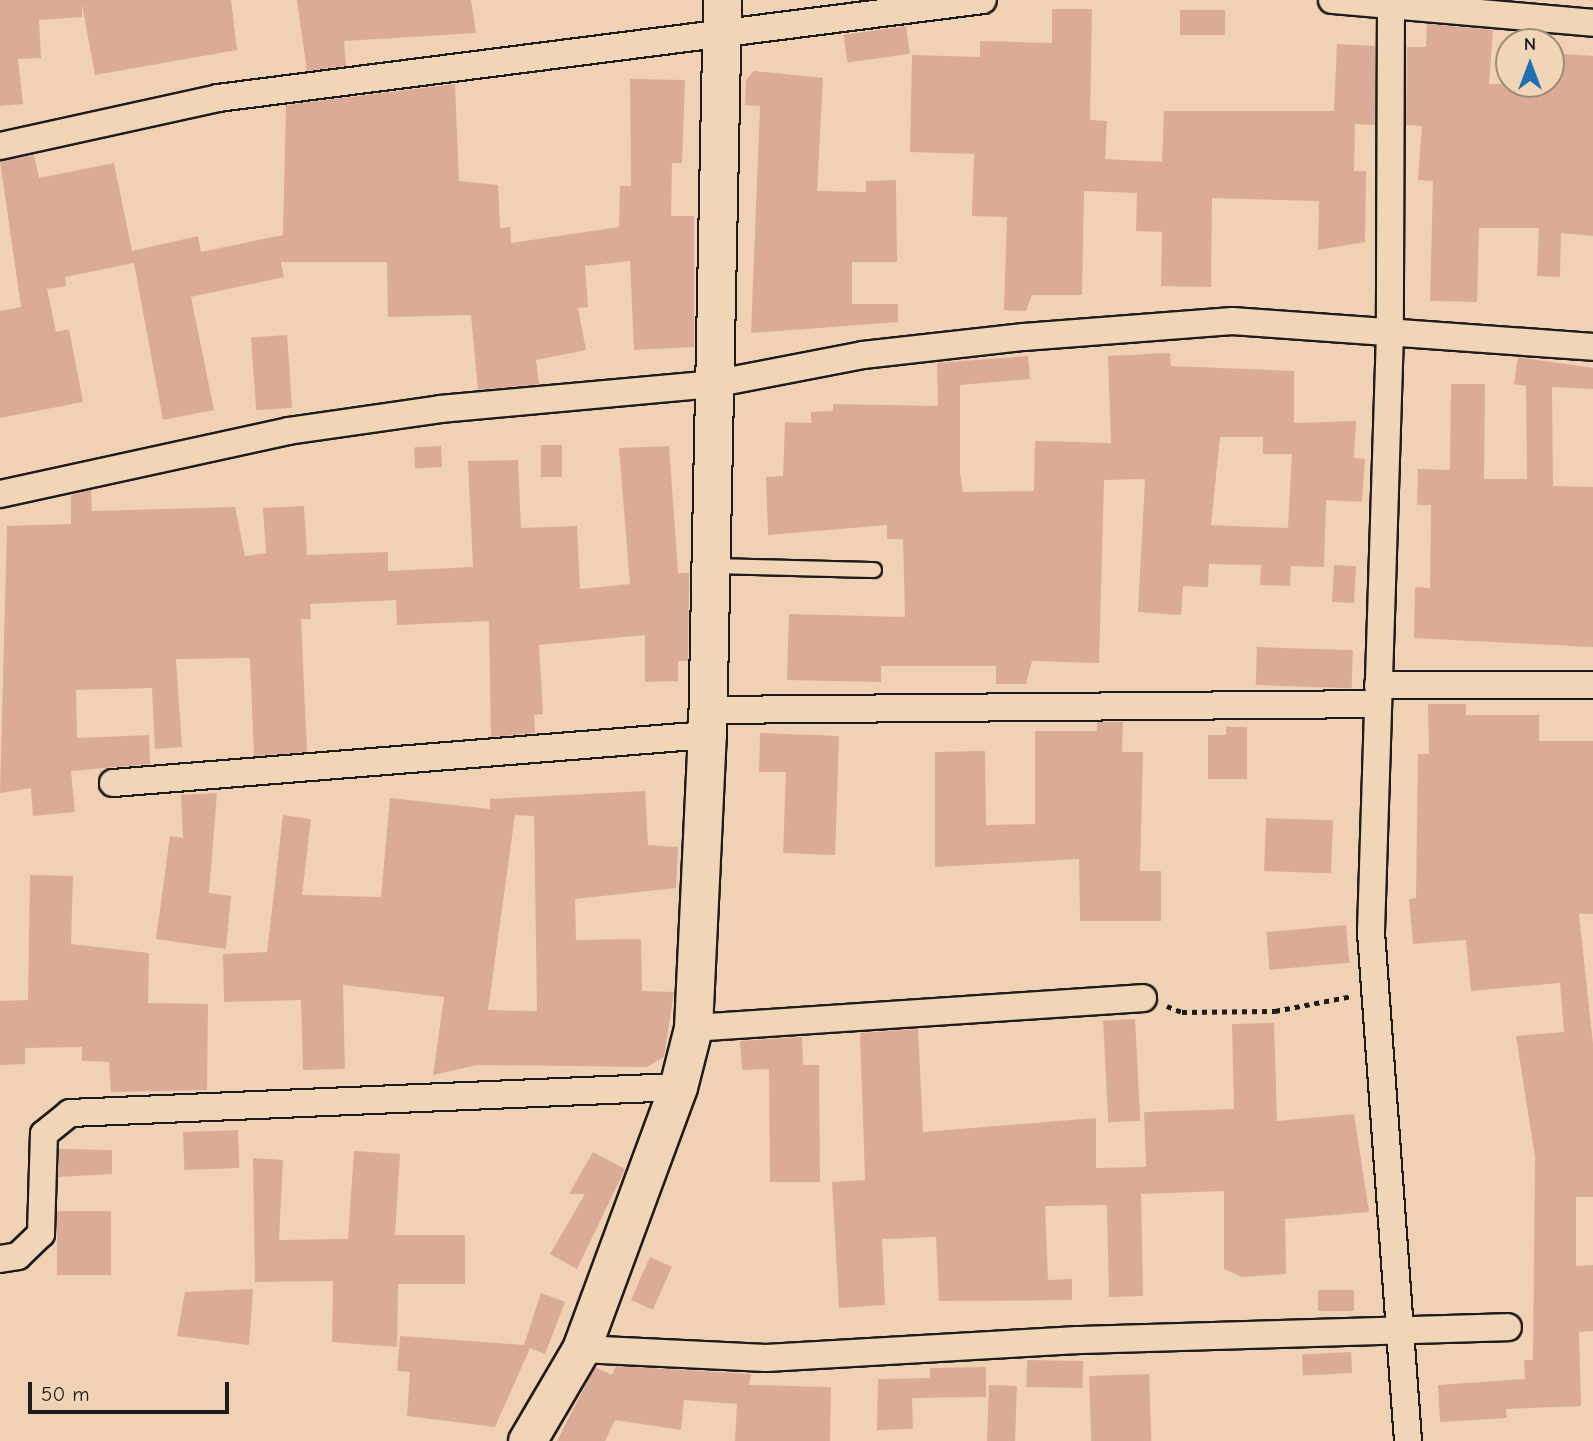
<!DOCTYPE html>
<html>
<head>
<meta charset="utf-8">
<style>
	body { margin:0 }
	#map { position:relative; width:1593px; height:1441px; overflow:hidden; background:#f1d1b4; font-family:"Comic Neue",sans-serif }
	div>[style] { position:absolute }
	.building>* { inset:0; background:#dbab98; transform-origin:0 0 }
	.path>* { height:4.5px; margin-top:-2.25px; transform-origin:0; background:repeating-linear-gradient(90deg,#1c1c1c 0 5px,transparent 0 10px) }
	.roads { filter:drop-shadow(2px 0 #1c1c1c) drop-shadow(-2px 0 #1c1c1c) drop-shadow(0 2px #1c1c1c) drop-shadow(0 -2px #1c1c1c) }
	.lane>* { height:14px; margin:-7px; padding:0 7px; transform-origin:7px; border-radius:7px; background:#f0d6b7 }
	.street>* { height:26px; margin:-13px; padding:0 13px; transform-origin:13px; border-radius:13px; background:#f0d6b7 }
	.secondary>* { height:37px; margin:-18.5px; padding:0 18.5px; transform-origin:18.5px; border-radius:18.5px; background:#f0d6b7 }
	span { translate:-50% -50%; white-space:nowrap; text-align:center; line-height:1.15; -webkit-text-stroke:5px #f0d6b7; paint-order:stroke }
	.north { position:absolute; left:1495px; top:28px; width:70px; height:70px; box-sizing:border-box; background:#f0d6b7; border:2px solid #9b8c79; border-radius:50%; rotate:0deg; font-size:19px; font-weight:700; line-height:28px; text-align:center; color:#1c1c1c }
	.north::after { content:''; display:block; margin:auto; width:24px; height:32px; background:#1f6fb2; clip-path:polygon(50% 0,100% 100%,50% 72%,0 100%) }
	.scale { position:absolute; left:28px; top:1382px; width:201px; height:32px; box-sizing:border-box; border:4px solid #1c1c1c; border-top:0; padding-left:9px; font-size:21px; line-height:24px; white-space:nowrap; color:#1c1c1c; -webkit-text-stroke:5px #f0d6b7; paint-order:stroke }
</style>
</head>
<body>
<div id="map">
	<div class="building">
		<i style="clip-path:polygon(0 0,231px 0,237px 50px,95px 75px,82px 4px,82px 17px,39px 20px,41px 58px,18px 59px,23px 104px,0 106px)"></i>
		<i style="clip-path:polygon(297px 0,471px 0,476px 33px,344px 41px,346px 66px,307px 71px)"></i>
		<i style="clip-path:polygon(1052px 9px,1092px 9px,1090px 120px,1107px 121px,1105px 159px,1162px 162px,1164px 111px,1334px 111px,1337px 44px,1375px 46px,1375px 125px,1355px 124px,1354px 171px,1366px 171px,1365px 242px,1318px 250px,1319px 201px,1212px 198px,1211px 287px,1161px 286px,1162px 232px,1136px 231px,1137px 193px,1084px 191px,1082px 295px,1032px 295px,1026px 311px,1004px 310px,1007px 217px,972px 216px,974px 154px,910px 152px,912px 55px,980px 57px,980px 41px,1052px 43px)"></i>
		<i style="left:1180px;top:10px;width:45px;height:25px"></i>
		<i style="clip-path:polygon(1427px 24px,1493px 30px,1489px 84px,1551px 84px,1551px 53px,1593px 56px,1593px 236px,1561px 233px,1560px 277px,1537px 276px,1539px 228px,1479px 228px,1477px 302px,1430px 301px,1433px 181px,1418px 180px,1422px 126px,1406px 125px,1407px 47px,1426px 47px)"></i>
		<i style="left:906px;top:26px;width:28px;height:63px;rotate:82deg"></i>
		<i style="clip-path:polygon(754px 71px,823px 78px,817px 191px,866px 192px,866px 181px,896px 180px,897px 262px,852px 262px,852px 304px,898px 304px,898px 322px,751px 333px,760px 106px,745px 105px,746px 80px)"></i>
		<i style="clip-path:polygon(630px 79px,685px 80px,682px 163px,672px 163px,671px 216px,694px 216px,694px 347px,634px 350px,630px 261px,585px 266px,588px 307px,578px 308px,586px 350px,536px 360px,539px 384px,478px 390px,471px 315px,388px 317px,387px 262px,281px 262px,284px 277px,191px 297px,214px 410px,163px 420px,134px 263px,65px 277px,66px 286px,47px 289px,56px 332px,69px 329px,83px 402px,0 418px,0 311px,21px 307px,0 161px,34px 155px,39px 178px,114px 163px,132px 251px,198px 236px,201px 252px,283px 235px,286px 105px,455px 84px,459px 181px,498px 185px,500px 228px,510px 227px,511px 243px,619px 227px,620px 186px,631px 186px)"></i>
		<i style="left:287px;top:335px;width:73px;height:36px;rotate:86deg"></i>
		<i style="clip-path:polygon(evenodd,1170px 353px,1171px 366px,1294px 371px,1294px 423px,1356px 421px,1354px 458px,1365px 459px,1362px 502px,1326px 500px,1324px 567px,1291px 566px,1290px 586px,1260px 585px,1261px 565px,1209px 564px,1208px 587px,1183px 586px,1181px 615px,1138px 612px,1145px 479px,1104px 480px,1099px 663px,1032px 661px,1026px 684px,996px 684px,996px 666px,881px 666px,881px 682px,787px 680px,789px 614px,905px 617px,903px 539px,887px 539px,887px 525px,768px 535px,766px 477px,783px 476px,785px 422px,811px 423px,811px 412px,833px 411px,833px 404px,938px 406px,937px 363px,1028px 356px,1030px 379px,960px 385px,960px 472px,963px 492px,1034px 491px,1035px 441px,1111px 443px,1108px 356px,1170px 353px,1220px 437px,1263px 437px,1263px 454px,1292px 454px,1288px 528px,1211px 525px,1220px 437px)"></i>
		<i style="clip-path:polygon(1518px 357px,1593px 368px,1593px 389px,1552px 387px,1553px 486px,1593px 487px,1593px 647px,1414px 638px,1415px 587px,1430px 588px,1431px 505px,1417px 505px,1418px 469px,1450px 470px,1451px 384px,1485px 384px,1484px 479px,1527px 479px,1526px 386px,1514px 384px)"></i>
		<i style="left:541px;top:445px;width:21px;height:32px"></i>
		<i style="left:441px;top:446px;width:21px;height:27px;rotate:87deg"></i>
		<i style="clip-path:polygon(669px 446px,678px 573px,689px 573px,688px 661px,678px 661px,678px 681px,645px 682px,645px 635px,539px 645px,543px 714px,534px 715px,535px 733px,491px 737px,489px 621px,397px 625px,396px 600px,310px 604px,311px 619px,301px 619px,307px 752px,254px 756px,250px 658px,176px 659px,182px 747px,155px 749px,152px 688px,76px 690px,77px 738px,149px 735px,150px 764px,71px 771px,75px 812px,33px 816px,31px 788px,0 793px,7px 526px,71px 524px,71px 495px,91px 490px,92px 511px,235px 507px,245px 556px,266px 553px,263px 508px,304px 506px,307px 555px,388px 552px,388px 571px,473px 567px,468px 461px,518px 460px,521px 528px,577px 526px,580px 589px,630px 584px,619px 448px)"></i>
		<i style="left:1334px;top:565px;width:22px;height:37px;rotate:3deg"></i>
		<i style="left:1257px;top:647px;width:96px;height:38px;rotate:2deg"></i>
		<i style="clip-path:polygon(1428px 704px,1466px 704px,1466px 715px,1539px 715px,1539px 741px,1593px 741px,1593px 914px,1579px 914px,1593px 1044px,1593px 1197px,1576px 1197px,1576px 1266px,1593px 1265px,1593px 1331px,1579px 1332px,1581px 1406px,1506px 1409px,1507px 1418px,1440px 1422px,1438px 1385px,1525px 1379px,1524px 1360px,1533px 1360px,1535px 1157px,1516px 1036px,1564px 1032px,1560px 983px,1471px 991px,1466px 940px,1413px 944px,1409px 899px,1416px 898px,1418px 754px,1429px 754px)"></i>
		<i style="clip-path:polygon(1097px 722px,1123px 722px,1122px 752px,1143px 752px,1140px 871px,1161px 871px,1161px 921px,1080px 921px,1079px 859px,935px 867px,935px 752px,985px 751px,986px 825px,1035px 824px,1035px 731px,1097px 731px)"></i>
		<i style="clip-path:polygon(1226px 727px,1247px 727px,1247px 779px,1208px 779px,1208px 735px,1226px 735px)"></i>
		<i style="clip-path:polygon(760px 733px,839px 736px,835px 855px,783px 853px,786px 772px,759px 772px)"></i>
		<i style="clip-path:polygon(evenodd,645px 791px,648px 845px,678px 847px,676px 888px,575px 899px,576px 940px,641px 939px,642px 991px,674px 992px,664px 1057px,647px 1067px,477px 1065px,433px 1075px,444px 997px,343px 985px,345px 1069px,303px 1070px,301px 1000px,224px 1002px,223px 954px,267px 952px,283px 815px,311px 819px,302px 895px,381px 897px,390px 798px,490px 809px,490px 799px,645px 791px,515px 815px,534px 816px,537px 1011px,488px 1010px,515px 815px)"></i>
		<i style="clip-path:polygon(217px 793px,209px 893px,231px 896px,226px 949px,156px 939px,170px 836px,183px 838px,181px 795px)"></i>
		<i style="left:1266px;top:818px;width:67px;height:53px;rotate:2deg"></i>
		<i style="clip-path:polygon(30px 875px,73px 876px,71px 944px,149px 953px,148px 1003px,208px 1004px,207px 1090px,111px 1092px,109px 1062px,82px 1061px,82px 1047px,25px 1048px,25px 1064px,0 1065px,0 1001px,28px 1000px)"></i>
		<i style="left:1346px;top:925px;width:38px;height:80px;rotate:85deg"></i>
		<i style="left:1135px;top:1019px;width:102px;height:32px;rotate:87deg"></i>
		<i style="clip-path:polygon(1274px 1023px,1277px 1121px,1354px 1114px,1369px 1212px,1285px 1219px,1286px 1274px,1242px 1277px,1224px 1269px,1224px 1191px,1141px 1194px,1143px 1296px,1109px 1297px,1107px 1205px,1045px 1206px,1048px 1280px,1072px 1279px,1072px 1300px,939px 1301px,936px 1237px,882px 1239px,885px 1305px,839px 1308px,832px 1182px,865px 1180px,860px 1033px,918px 1029px,923px 1132px,1096px 1118px,1096px 1168px,1146px 1167px,1144px 1112px,1234px 1109px,1232px 1024px)"></i>
		<i style="clip-path:polygon(802px 1037px,803px 1065px,819px 1065px,820px 1182px,770px 1182px,769px 1069px,742px 1070px,740px 1041px)"></i>
		<i style="left:238px;top:1130px;width:38px;height:55px;rotate:88deg"></i>
		<i style="clip-path:polygon(59px 1149px,112px 1150px,112px 1174px,58px 1177px)"></i>
		<i style="clip-path:polygon(354px 1151px,400px 1154px,395px 1235px,465px 1235px,465px 1284px,398px 1284px,397px 1347px,332px 1342px,333px 1281px,255px 1282px,253px 1158px,283px 1160px,279px 1240px,348px 1239px)"></i>
		<i style="clip-path:polygon(593px 1152px,625px 1169px,577px 1269px,550px 1254px,585px 1194px,569px 1194px)"></i>
		<i style="left:57px;top:1211px;width:54px;height:64px"></i>
		<i style="left:650px;top:1257px;width:24px;height:47px;rotate:24deg"></i>
		<i style="clip-path:polygon(253px 1289px,249px 1345px,177px 1336px,185px 1292px)"></i>
		<i style="left:1318px;top:1290px;width:36px;height:21px"></i>
		<i style="clip-path:polygon(541px 1293px,565px 1302px,545px 1354px,530px 1348px,495px 1427px,407px 1416px,410px 1372px,397px 1371px,400px 1336px,524px 1345px)"></i>
		<i style="left:1351px;top:1352px;width:21px;height:49px;rotate:87deg"></i>
		<i style="left:1027px;top:1360px;width:56px;height:27px;rotate:1deg"></i>
		<i style="clip-path:polygon(616px 1366px,751px 1374px,749px 1385px,831px 1387px,830px 1441px,735px 1441px,737px 1404px,684px 1400px,681px 1430px,615px 1420px,605px 1441px,557px 1441px,595px 1367px,612px 1375px)"></i>
		<i style="clip-path:polygon(986px 1367px,986px 1397px,912px 1398px,913px 1429px,877px 1430px,878px 1379px,930px 1378px,930px 1368px)"></i>
		<i style="left:1149px;top:1374px;width:67px;height:60px;rotate:88deg"></i>
		<i style="left:989px;top:1385px;width:28px;height:56px;rotate:2deg"></i>
	</div>
	<div class="path">
		<i style="left:1167px;top:1006px;width:16px;rotate:22deg"></i>
		<i style="left:1182px;top:1012px;width:93px;rotate:-0.6deg"></i>
		<i style="left:1275px;top:1011px;width:78px;rotate:-11deg"></i>
	</div>
	<div class="roads">
		<div class="lane">
			<i style="left:711px;top:566px;width:163px;rotate:1.4deg"></i>
		</div>
		<div class="street">
			<i style="left:1332px;top:0;width:262px;rotate:5deg"></i>
			<i style="left:1391px;top:0;width:333px;rotate:90.2deg"></i>
			<i style="left:1390px;top:333px;width:599px;rotate:91.82deg"></i>
			<i style="left:1371px;top:932px;width:510px;rotate:85.84deg"></i>
			<i style="left:0;top:146px;width:223px;rotate:-12.4deg"></i>
			<i style="left:218px;top:98px;width:771px;rotate:-7.3deg"></i>
			<i style="left:0;top:494px;width:295px;rotate:-12.3deg"></i>
			<i style="left:288px;top:431px;width:154px;rotate:-8.2deg"></i>
			<i style="left:440px;top:409px;width:274px;rotate:-5.2deg"></i>
			<i style="left:713px;top:384px;width:153px;rotate:-10.9deg"></i>
			<i style="left:863px;top:355px;width:162px;rotate:-6.4deg"></i>
			<i style="left:1024px;top:337px;width:209px;rotate:-4.4deg"></i>
			<i style="left:1232px;top:321px;width:362px;rotate:4.1deg"></i>
			<i style="left:1378px;top:685px;width:215px"></i>
			<i style="left:708px;top:710px;width:670px;rotate:-0.51deg"></i>
			<i style="left:113px;top:783px;width:596px;rotate:-4.62deg"></i>
			<i style="left:693px;top:1028px;width:451px;rotate:-3.8deg"></i>
			<i style="left:0;top:1259px;width:18px;rotate:-9deg"></i>
			<i style="left:18px;top:1256px;width:32px;rotate:-44deg"></i>
			<i style="left:41px;top:1234px;width:100px;rotate:-88.3deg"></i>
			<i style="left:44px;top:1134px;width:33px;rotate:-39deg"></i>
			<i style="left:70px;top:1113px;width:609px;rotate:-2.45deg"></i>
			<i style="left:581px;top:1349px;width:185px;rotate:2.8deg"></i>
			<i style="left:766px;top:1358px;width:312px;rotate:-3.3deg"></i>
			<i style="left:1077px;top:1340px;width:431px;rotate:-1.7deg"></i>
		</div>
		<div class="secondary">
			<i style="left:527px;top:1441px;width:107px;rotate:-59.6deg"></i>
			<i style="left:581px;top:1349px;width:279px;rotate:-69.7deg"></i>
			<i style="left:678px;top:1087px;width:61px;rotate:-75.7deg"></i>
			<i style="left:693px;top:1028px;width:293px;rotate:-87.3deg"></i>
			<i style="left:707px;top:735px;width:735px;rotate:-88.83deg"></i>
		</div>
	</div>
	<div class="north">N</div>
	<div class="scale">50 m</div>
</div>
</body>
</html>
